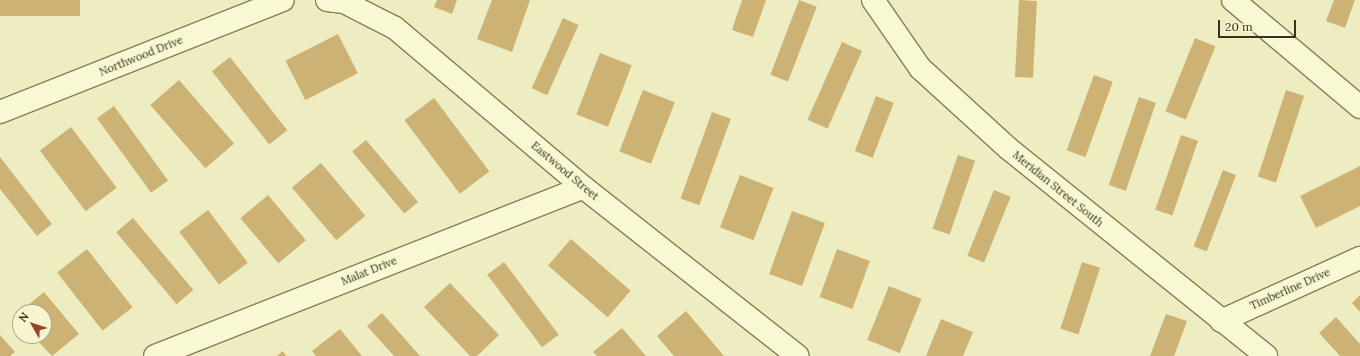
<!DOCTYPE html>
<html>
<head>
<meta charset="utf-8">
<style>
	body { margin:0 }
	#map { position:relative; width:1360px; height:356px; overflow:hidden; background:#eeedc1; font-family:Lora,serif }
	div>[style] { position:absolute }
	.building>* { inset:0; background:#cdb276; transform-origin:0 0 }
	.roads { filter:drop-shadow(1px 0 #887e58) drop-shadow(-1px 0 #887e58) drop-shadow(0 1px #887e58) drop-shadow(0 -1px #887e58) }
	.street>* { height:22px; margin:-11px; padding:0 11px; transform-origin:11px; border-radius:11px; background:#f9f8d4 }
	span { translate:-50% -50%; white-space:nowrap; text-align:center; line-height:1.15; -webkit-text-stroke:3px #f6f5d0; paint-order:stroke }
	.street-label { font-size:11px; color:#37311d }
	.north { position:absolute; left:12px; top:304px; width:40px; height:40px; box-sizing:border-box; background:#f6f5d0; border:1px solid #aaa788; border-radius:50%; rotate:309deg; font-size:11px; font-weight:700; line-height:16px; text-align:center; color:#37311d }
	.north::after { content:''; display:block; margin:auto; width:14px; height:18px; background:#974527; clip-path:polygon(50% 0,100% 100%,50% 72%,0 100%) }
	.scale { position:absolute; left:1218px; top:20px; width:78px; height:18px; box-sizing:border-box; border:2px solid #37311d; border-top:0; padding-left:5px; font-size:12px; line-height:14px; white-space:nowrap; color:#37311d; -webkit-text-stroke:3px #f6f5d0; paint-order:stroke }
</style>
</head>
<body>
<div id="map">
	<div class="building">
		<i style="left:0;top:0;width:80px;height:16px"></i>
		<i style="clip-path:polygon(437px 0,457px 0,452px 14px,434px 7px)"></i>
		<i style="clip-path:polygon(492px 0,530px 0,512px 52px,477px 39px)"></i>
		<i style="clip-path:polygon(742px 0,766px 0,753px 37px,732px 30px)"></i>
		<i style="left:799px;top:0;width:19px;height:80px;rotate:21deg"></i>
		<i style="left:1019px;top:0;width:18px;height:77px;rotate:3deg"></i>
		<i style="clip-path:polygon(1334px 0,1355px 0,1345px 28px,1326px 21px)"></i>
		<i style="left:563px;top:18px;width:17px;height:77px;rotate:24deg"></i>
		<i style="left:338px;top:34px;width:44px;height:59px;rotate:63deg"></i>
		<i style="left:1195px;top:38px;width:22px;height:79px;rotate:22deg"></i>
		<i style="left:842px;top:42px;width:22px;height:85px;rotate:24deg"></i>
		<i style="left:600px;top:53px;width:34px;height:66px;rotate:21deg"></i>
		<i style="left:230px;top:57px;width:93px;height:23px;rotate:52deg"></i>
		<i style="left:1094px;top:75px;width:20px;height:80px;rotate:20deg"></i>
		<i style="left:179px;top:80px;width:84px;height:38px;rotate:49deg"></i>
		<i style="left:643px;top:90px;width:34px;height:66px;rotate:21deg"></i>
		<i style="left:1286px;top:90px;width:19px;height:91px;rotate:18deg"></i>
		<i style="left:876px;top:96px;width:19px;height:59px;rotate:21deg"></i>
		<i style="left:1139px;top:97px;width:18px;height:93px;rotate:19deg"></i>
		<i style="left:434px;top:98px;width:92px;height:37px;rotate:53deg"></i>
		<i style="left:114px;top:106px;width:92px;height:21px;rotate:54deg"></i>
		<i style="left:712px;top:112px;width:20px;height:92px;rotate:20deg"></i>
		<i style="left:71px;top:127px;width:76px;height:39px;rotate:53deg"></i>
		<i style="left:1181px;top:135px;width:18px;height:79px;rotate:19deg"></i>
		<i style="left:366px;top:140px;width:81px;height:18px;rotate:50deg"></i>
		<i style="left:958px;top:155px;width:18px;height:78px;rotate:19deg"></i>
		<i style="clip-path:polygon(0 157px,52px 224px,37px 236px,0 189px)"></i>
		<i style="left:321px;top:163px;width:69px;height:38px;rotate:50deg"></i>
		<i style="clip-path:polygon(1360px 166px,1360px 206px,1316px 228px,1300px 196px)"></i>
		<i style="left:1223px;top:170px;width:14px;height:82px;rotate:21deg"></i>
		<i style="left:740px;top:175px;width:36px;height:56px;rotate:21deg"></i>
		<i style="left:994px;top:190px;width:18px;height:71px;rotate:22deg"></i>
		<i style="left:268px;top:195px;width:59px;height:36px;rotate:50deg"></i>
		<i style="left:208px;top:210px;width:66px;height:36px;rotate:53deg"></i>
		<i style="left:792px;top:211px;width:35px;height:67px;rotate:20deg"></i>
		<i style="left:133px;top:218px;width:94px;height:22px;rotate:50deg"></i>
		<i style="left:571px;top:239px;width:79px;height:35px;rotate:41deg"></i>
		<i style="left:87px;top:249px;width:74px;height:38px;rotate:52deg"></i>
		<i style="left:837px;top:249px;width:35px;height:51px;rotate:20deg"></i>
		<i style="left:504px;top:262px;width:91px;height:21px;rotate:53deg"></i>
		<i style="left:1082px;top:262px;width:19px;height:70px;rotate:18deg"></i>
		<i style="clip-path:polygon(450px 283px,499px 335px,477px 356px,470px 356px,424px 307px)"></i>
		<i style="left:889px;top:286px;width:35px;height:58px;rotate:22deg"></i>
		<i style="clip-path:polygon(44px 292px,79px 334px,52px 356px,33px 336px,44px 336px,44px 312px,20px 312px,20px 319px,16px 315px)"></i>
		<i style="clip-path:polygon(1360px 295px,1360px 312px,1352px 303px)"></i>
		<i style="clip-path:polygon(686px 311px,724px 356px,674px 356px,657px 336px)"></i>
		<i style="clip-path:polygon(382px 313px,420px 356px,394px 356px,367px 326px)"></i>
		<i style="clip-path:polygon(1166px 314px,1187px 321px,1174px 356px,1150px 356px)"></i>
		<i style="clip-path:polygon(1336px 317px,1360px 344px,1360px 356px,1340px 356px,1319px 333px)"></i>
		<i style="clip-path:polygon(941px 319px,973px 332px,963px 356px,926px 356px)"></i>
		<i style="clip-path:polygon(622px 328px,646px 356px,597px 356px,593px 352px)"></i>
		<i style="clip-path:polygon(340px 329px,362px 356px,316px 356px,312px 351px)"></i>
		<i style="clip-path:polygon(0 335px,15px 352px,10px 356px,0 356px)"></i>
		<i style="clip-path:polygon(283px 351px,286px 356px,277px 356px)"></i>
	</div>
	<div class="roads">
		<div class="street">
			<i style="left:327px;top:0;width:17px;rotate:7deg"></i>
			<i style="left:344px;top:2px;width:57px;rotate:27deg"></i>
			<i style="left:395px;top:28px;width:246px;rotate:40.2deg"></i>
			<i style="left:583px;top:187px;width:273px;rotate:38.2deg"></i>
			<i style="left:873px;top:0;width:83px;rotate:55.3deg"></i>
			<i style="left:920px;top:68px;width:120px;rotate:42.3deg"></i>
			<i style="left:1009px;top:149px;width:330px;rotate:38.8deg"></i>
			<i style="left:1233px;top:0;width:166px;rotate:40.1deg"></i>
			<i style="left:0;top:112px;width:304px;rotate:-21.6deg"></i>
			<i style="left:1221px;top:321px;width:153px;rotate:-24.4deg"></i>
			<i style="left:155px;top:356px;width:460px;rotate:-21.5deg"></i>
		</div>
	</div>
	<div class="street-label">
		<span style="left:141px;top:56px;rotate:-22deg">Northwood Drive</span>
		<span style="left:565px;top:171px;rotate:40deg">Eastwood Street</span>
		<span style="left:1058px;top:189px;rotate:39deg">Meridian Street South</span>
		<span style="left:369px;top:271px;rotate:-22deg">Malat Drive</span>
		<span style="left:1290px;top:289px;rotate:-24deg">Timberline Drive</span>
	</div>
	<div class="north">N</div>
	<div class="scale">20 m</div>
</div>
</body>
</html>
